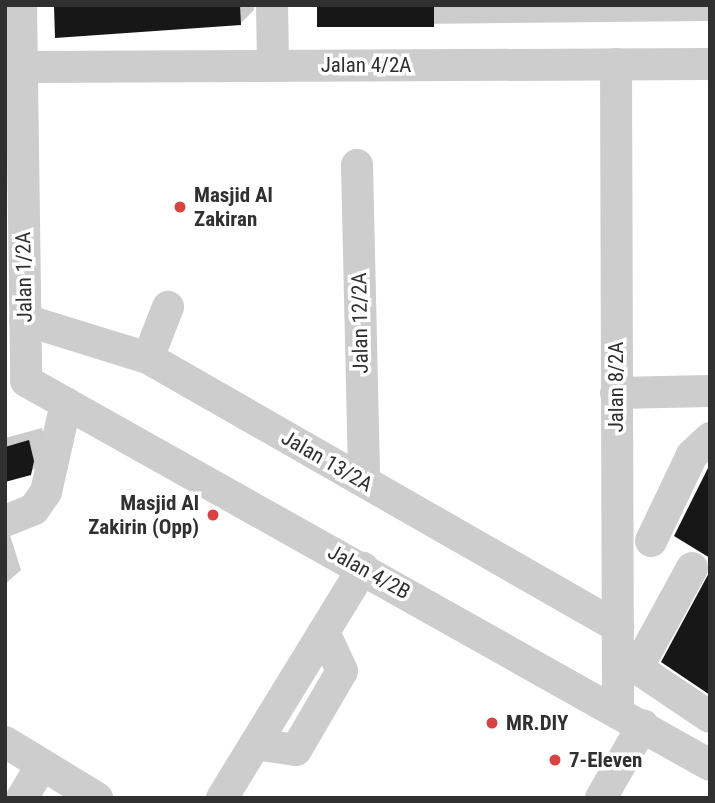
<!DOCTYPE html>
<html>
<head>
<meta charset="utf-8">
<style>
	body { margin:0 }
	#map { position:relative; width:715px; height:803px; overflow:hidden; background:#fff; font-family:"Roboto Condensed",sans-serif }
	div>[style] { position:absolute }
	.shadow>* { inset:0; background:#0003 }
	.building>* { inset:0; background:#171717; transform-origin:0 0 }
	.minor>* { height:32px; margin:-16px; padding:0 16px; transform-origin:16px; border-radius:16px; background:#cdcdcd }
	.dots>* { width:19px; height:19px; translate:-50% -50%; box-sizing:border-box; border:4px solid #fff; border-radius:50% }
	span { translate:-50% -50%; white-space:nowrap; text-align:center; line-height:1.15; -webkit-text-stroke:7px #fff; paint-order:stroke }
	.street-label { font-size:21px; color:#303030 }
	.poi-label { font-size:21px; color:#303030; font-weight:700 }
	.left { translate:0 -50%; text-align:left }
	.right { translate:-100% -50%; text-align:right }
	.frame { position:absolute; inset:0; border:7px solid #303030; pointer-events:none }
</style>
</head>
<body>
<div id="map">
	<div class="shadow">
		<i style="clip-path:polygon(55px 5px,254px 5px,254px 10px,240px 24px)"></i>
		<i style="clip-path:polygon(318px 5px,710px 5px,710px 21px,318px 25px)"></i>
		<i style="clip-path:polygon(42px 428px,47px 446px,44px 459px,30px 473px,5px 480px,5px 438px)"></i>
		<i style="clip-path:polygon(5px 519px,21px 570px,5px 584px)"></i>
	</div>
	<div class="building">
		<i style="clip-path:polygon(54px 5px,240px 5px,241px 25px,55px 38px)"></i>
		<i style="left:317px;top:5px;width:117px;height:22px"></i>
		<i style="clip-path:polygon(29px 440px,34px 461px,31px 475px,5px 482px,5px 447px)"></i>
		<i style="clip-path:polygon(710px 464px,710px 558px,674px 536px)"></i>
		<i style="clip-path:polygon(710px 571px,710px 695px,661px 662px)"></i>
	</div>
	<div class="minor">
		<i style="left:21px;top:5px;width:376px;rotate:89.2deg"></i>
		<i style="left:272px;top:5px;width:60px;rotate:89deg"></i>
		<i style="left:616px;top:64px;width:646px;rotate:89.82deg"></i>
		<i style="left:22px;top:67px;width:688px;rotate:-0.25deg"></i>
		<i style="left:357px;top:165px;width:316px;rotate:88.7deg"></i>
		<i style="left:25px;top:320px;width:129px;rotate:17.2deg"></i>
		<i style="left:148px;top:358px;width:542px;rotate:29.78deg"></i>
		<i style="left:148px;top:358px;width:55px;rotate:-68.6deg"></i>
		<i style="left:26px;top:381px;width:784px;rotate:29.31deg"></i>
		<i style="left:616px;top:393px;width:94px;rotate:-1.2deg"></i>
		<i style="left:5px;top:521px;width:31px;rotate:-22deg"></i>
		<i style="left:34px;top:509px;width:21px;rotate:-55deg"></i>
		<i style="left:46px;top:492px;width:91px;rotate:-77.3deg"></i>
		<i style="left:651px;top:541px;width:95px;rotate:-64.5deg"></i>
		<i style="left:692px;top:455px;width:25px;rotate:-43deg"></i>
		<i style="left:692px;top:568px;width:106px;rotate:118.7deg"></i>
		<i style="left:641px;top:661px;width:9px;rotate:96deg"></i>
		<i style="left:640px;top:670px;width:84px;rotate:33.9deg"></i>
		<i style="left:5px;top:742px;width:108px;rotate:31.3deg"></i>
		<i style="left:255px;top:744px;width:41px;rotate:8.3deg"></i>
		<i style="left:296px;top:750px;width:91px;rotate:-59.8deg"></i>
		<i style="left:342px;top:671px;width:43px;rotate:-114.8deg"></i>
		<i style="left:22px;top:798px;width:39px;rotate:-59deg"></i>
		<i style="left:222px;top:798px;width:270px;rotate:-58.5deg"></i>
		<i style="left:601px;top:798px;width:84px;rotate:-60.1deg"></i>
	</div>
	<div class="dots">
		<i style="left:180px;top:207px;background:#d74242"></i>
		<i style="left:213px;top:515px;background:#d74242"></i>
		<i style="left:492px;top:723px;background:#d74242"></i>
		<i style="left:555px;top:760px;background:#d74242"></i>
	</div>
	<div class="street-label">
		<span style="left:366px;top:65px">Jalan 4/2A</span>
		<span style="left:24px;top:277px;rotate:-91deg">Jalan 1/2A</span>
		<span style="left:360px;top:323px;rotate:-91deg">Jalan 12/2A</span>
		<span style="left:616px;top:387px;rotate:-90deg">Jalan 8/2A</span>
		<span style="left:327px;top:461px;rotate:30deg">Jalan 13/2A</span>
		<span style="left:369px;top:572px;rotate:29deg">Jalan 4/2B</span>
	</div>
	<div class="poi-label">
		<span class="left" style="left:194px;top:207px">Masjid Al<br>Zakiran</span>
		<span class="right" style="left:199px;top:515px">Masjid Al<br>Zakirin (Opp)</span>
		<span class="left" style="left:506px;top:723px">MR.DIY</span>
		<span class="left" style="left:569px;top:760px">7-Eleven</span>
	</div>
	<div class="frame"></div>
</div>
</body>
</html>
